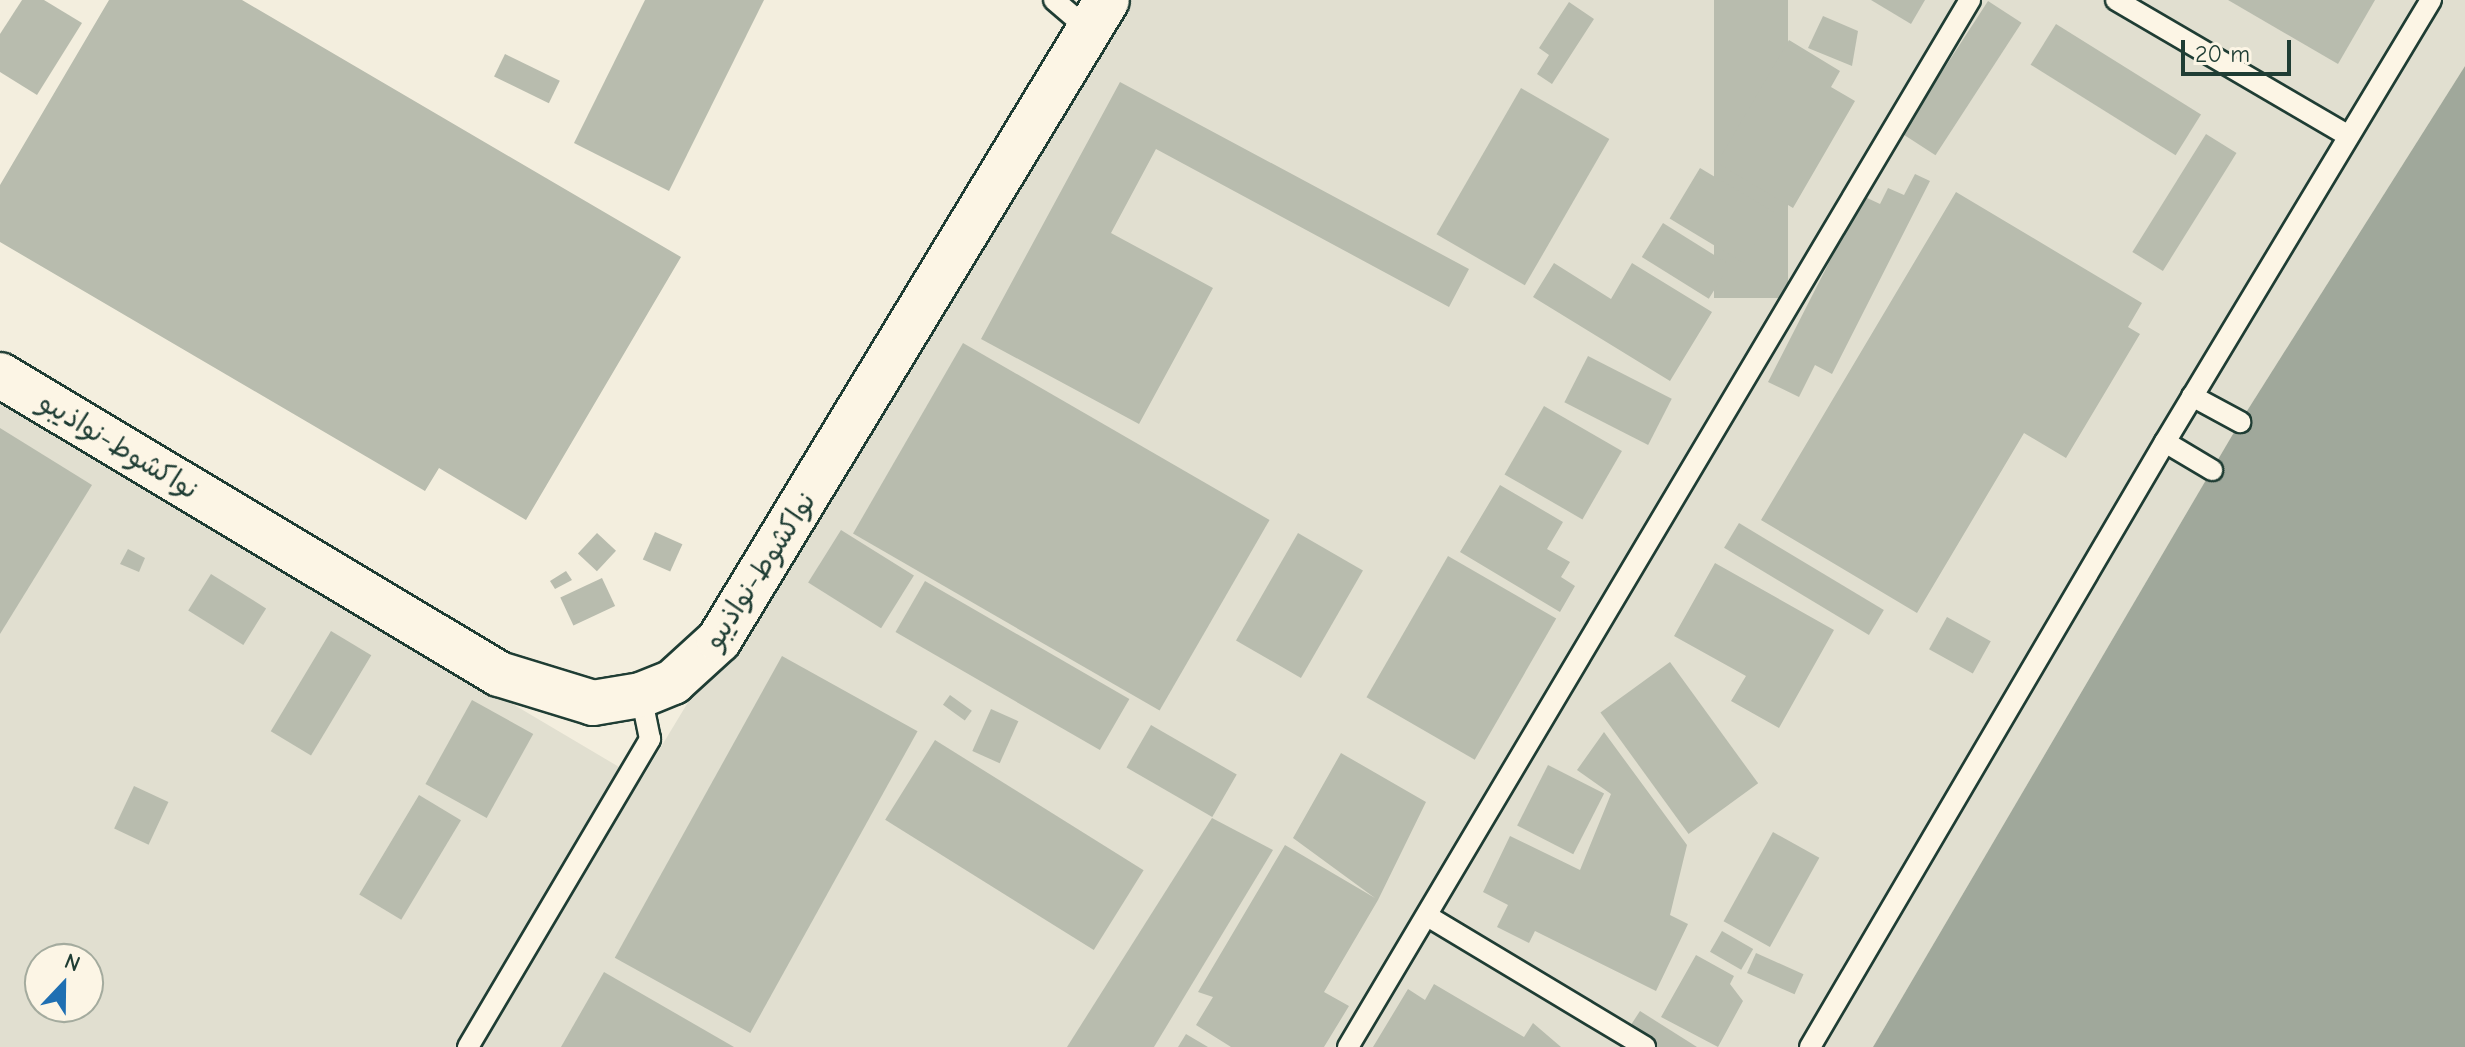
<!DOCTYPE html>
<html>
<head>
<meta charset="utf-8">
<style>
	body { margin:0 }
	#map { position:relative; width:2465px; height:1047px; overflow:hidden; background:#f3eede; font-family:"Comic Neue","Playpen Sans Arabic",sans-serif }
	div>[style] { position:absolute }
	.built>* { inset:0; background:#e1dfd0 }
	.water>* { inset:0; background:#a0a89b }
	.building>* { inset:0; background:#b8bcae; transform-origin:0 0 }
	.roads { filter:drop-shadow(2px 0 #1f3d34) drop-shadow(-2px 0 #1f3d34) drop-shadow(0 2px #1f3d34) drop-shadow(0 -2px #1f3d34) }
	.service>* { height:20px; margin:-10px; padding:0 10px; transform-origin:10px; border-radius:10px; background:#fcf5e5 }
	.primary>* { height:44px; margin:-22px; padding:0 22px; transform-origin:22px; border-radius:22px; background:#fcf5e5 }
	span { translate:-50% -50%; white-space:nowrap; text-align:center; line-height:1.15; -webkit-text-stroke:6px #fcf5e5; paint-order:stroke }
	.street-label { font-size:28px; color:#1f3d34 }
	.north { position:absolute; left:24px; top:943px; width:80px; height:80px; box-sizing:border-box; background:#fcf5e5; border:2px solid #a4ab9e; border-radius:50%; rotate:22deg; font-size:22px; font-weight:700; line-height:32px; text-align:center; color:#1f3d34 }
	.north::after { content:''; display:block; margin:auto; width:28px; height:36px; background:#1f6fb2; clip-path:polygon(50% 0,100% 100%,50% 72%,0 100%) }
	.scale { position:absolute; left:2181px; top:40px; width:110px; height:36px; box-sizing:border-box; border:4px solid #1f3d34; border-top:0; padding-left:10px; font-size:24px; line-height:28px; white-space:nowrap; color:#1f3d34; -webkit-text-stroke:6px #fcf5e5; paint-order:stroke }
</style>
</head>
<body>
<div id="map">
	<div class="built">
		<i style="clip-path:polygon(evenodd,1113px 0,2465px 0,2465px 66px,2240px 422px,1873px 1047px,0 1047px,0 400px,641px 780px,1113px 0,40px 959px,88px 959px,88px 1007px,40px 1007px,40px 959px)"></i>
	</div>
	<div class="water">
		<i style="clip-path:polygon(2465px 66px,2465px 1047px,1873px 1047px,2240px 422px)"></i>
	</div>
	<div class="building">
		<i style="clip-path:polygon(22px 0,44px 0,82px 23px,37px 95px,0 72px,0 34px)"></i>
		<i style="clip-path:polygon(109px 0,242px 0,681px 257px,526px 520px,439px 468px,425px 491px,0 242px,0 185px)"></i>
		<i style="clip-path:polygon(645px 0,764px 0,669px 191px,574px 143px)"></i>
		<i style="left:1714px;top:0;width:74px;height:298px"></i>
		<i style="clip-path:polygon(1871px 0,1925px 0,1911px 24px)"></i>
		<i style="clip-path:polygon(2228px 0,2375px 0,2338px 64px)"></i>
		<i style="left:1988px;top:1px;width:40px;height:158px;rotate:33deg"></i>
		<i style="clip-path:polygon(1569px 2px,1594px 19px,1552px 84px,1537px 74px,1549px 55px,1539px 48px)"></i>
		<i style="clip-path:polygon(1823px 16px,1858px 31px,1852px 66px,1808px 48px)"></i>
		<i style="left:2056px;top:24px;width:171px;height:48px;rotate:32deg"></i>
		<i style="clip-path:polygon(1789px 40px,1840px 71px,1831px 87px,1855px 101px,1793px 208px,1717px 163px)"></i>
		<i style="left:505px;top:54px;width:61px;height:25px;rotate:26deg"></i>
		<i style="clip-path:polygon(1120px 82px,1469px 269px,1449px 307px,1156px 149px,1111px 233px,1213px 288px,1139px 424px,981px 339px)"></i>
		<i style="left:1521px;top:88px;width:102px;height:169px;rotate:30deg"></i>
		<i style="left:2206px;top:134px;width:36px;height:139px;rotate:32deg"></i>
		<i style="left:1700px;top:168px;width:86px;height:59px;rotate:31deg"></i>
		<i style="clip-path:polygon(1915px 174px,1930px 181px,1832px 374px,1815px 365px,1799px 397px,1768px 382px,1863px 196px,1880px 204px,1888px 188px,1904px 195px)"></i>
		<i style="clip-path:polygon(1956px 192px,2142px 303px,2128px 327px,2140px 334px,2066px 458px,2024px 433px,1917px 613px,1761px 520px)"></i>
		<i style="left:1663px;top:223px;width:79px;height:40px;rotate:32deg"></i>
		<i style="clip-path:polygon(1554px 263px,1611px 299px,1632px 263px,1712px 312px,1670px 381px,1533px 297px)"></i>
		<i style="left:963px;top:343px;width:354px;height:220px;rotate:30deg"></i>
		<i style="left:1588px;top:356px;width:94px;height:52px;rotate:27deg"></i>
		<i style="left:1544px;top:406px;width:90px;height:79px;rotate:30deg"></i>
		<i style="clip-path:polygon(0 428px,92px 485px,0 634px)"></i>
		<i style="clip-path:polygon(1500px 485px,1563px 522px,1547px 549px,1570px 562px,1561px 577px,1575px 586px,1560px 612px,1460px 552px)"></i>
		<i style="left:1739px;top:523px;width:169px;height:29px;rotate:31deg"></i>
		<i style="left:841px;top:530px;width:86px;height:62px;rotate:32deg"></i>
		<i style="left:655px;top:532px;width:30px;height:30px;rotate:24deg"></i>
		<i style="left:597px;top:533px;width:26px;height:28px;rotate:43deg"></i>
		<i style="left:1298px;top:533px;width:75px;height:124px;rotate:30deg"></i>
		<i style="clip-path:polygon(128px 549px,145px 558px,139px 572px,120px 564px)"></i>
		<i style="left:1448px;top:556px;width:125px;height:163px;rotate:30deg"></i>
		<i style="clip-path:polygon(1715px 563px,1834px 630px,1779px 728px,1731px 701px,1746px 676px,1674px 636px)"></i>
		<i style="clip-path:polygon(566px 571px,572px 580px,555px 589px,550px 581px)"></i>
		<i style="left:211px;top:574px;width:65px;height:43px;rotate:32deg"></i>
		<i style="left:602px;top:578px;width:31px;height:46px;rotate:65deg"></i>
		<i style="left:925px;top:581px;width:236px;height:59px;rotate:30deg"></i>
		<i style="left:1947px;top:617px;width:50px;height:37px;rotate:29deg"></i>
		<i style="left:331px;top:631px;width:47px;height:117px;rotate:31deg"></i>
		<i style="left:782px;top:656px;width:155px;height:345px;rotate:29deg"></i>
		<i style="left:1670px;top:662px;width:150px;height:86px;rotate:54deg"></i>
		<i style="left:950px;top:695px;width:27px;height:12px;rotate:36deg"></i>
		<i style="left:472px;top:700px;width:70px;height:96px;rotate:29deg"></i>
		<i style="left:991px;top:709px;width:30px;height:46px;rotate:24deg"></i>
		<i style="left:1151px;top:725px;width:99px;height:49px;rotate:30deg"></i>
		<i style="clip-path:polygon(1604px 732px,1687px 845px,1670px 915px,1688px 924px,1656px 991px,1535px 931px,1529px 943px,1497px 927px,1508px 905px,1483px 892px,1510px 836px,1580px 870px,1611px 794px,1577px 770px)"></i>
		<i style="left:935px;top:740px;width:246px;height:94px;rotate:32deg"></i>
		<i style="clip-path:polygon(1341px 753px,1426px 802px,1378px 900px,1324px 992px,1349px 1006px,1324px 1047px,1231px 1047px,1196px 1025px,1213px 997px,1198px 992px,1285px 845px,1375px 898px,1293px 838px)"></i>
		<i style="left:1548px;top:765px;width:63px;height:68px;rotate:27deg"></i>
		<i style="left:134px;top:786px;width:38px;height:47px;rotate:25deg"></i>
		<i style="left:419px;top:795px;width:49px;height:116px;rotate:31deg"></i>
		<i style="clip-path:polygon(1212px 818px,1273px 850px,1154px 1047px,1067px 1047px)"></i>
		<i style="left:1773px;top:832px;width:53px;height:102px;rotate:29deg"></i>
		<i style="left:1722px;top:931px;width:36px;height:24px;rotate:30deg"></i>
		<i style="left:1756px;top:953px;width:52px;height:22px;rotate:24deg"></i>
		<i style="clip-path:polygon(1696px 955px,1734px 976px,1730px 984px,1743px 1001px,1718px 1047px,1661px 1017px)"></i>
		<i style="clip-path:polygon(604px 972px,734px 1047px,561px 1047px)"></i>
		<i style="clip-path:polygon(1434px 984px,1524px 1037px,1533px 1023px,1561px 1047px,1373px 1047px,1408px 989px,1425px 1000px)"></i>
		<i style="clip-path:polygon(1640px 1011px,1697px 1047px,1653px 1047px,1627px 1031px)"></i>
		<i style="clip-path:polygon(1186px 1034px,1208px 1047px,1178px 1047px)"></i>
	</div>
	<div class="roads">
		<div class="service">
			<i style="left:1054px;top:0;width:46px;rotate:40.6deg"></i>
			<i style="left:2116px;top:0;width:268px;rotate:30.3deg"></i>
			<i style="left:2192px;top:396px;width:55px;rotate:28.4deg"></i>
			<i style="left:2165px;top:442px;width:516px;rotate:-58.96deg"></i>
			<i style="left:1429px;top:917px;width:252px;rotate:31deg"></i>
			<i style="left:468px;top:1047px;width:358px;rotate:-59.4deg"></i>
			<i style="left:650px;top:739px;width:45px;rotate:-101.6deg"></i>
			<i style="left:1348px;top:1047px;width:1218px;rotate:-59.29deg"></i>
			<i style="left:1810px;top:1047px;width:701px;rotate:-59.6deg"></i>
			<i style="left:2165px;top:442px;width:55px;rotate:30.8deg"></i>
		</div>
		<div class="primary">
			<i style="left:0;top:375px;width:582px;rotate:30.93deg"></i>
			<i style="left:499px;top:674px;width:98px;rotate:17.1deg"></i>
			<i style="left:593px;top:703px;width:49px;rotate:-9.5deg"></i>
			<i style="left:641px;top:695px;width:35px;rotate:-22deg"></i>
			<i style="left:673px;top:682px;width:62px;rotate:-42.4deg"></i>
			<i style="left:719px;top:640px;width:748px;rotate:-58.77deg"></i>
		</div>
	</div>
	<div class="street-label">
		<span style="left:119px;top:446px;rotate:31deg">نواكشوط-نواذيبو</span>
		<span style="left:760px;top:570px;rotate:-57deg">نواكشوط-نواذيبو</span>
	</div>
	<div class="north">N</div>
	<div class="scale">20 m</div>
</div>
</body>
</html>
